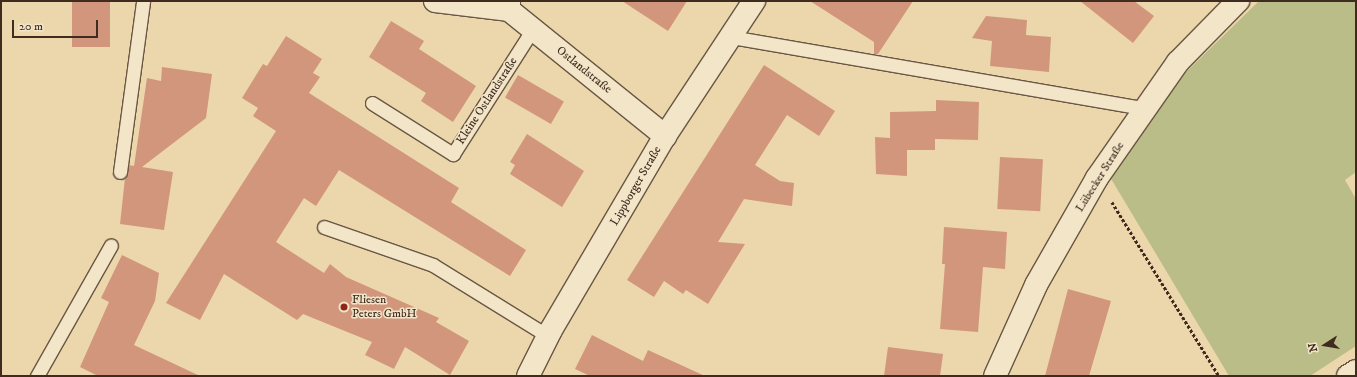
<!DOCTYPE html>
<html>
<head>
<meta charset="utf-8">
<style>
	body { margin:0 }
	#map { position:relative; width:1357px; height:377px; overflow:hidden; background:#ebd7ab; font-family:"IM FELL DW Pica",serif }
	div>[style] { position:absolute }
	.green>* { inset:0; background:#babd87 }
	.building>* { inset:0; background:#d2967d; transform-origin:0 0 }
	.path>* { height:2.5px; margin-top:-1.25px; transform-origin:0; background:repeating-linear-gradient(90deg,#3f2b20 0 3px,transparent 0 5px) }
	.roads { filter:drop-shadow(1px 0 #6a5643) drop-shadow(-1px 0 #6a5643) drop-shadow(0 1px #6a5643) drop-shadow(0 -1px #6a5643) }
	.service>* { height:13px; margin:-6.5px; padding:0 6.5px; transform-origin:6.5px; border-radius:6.5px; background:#f2e5c8 }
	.minor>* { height:22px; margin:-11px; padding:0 11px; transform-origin:11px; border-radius:11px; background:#f2e5c8 }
	.secondary>* { height:22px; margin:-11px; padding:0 11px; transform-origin:11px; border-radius:11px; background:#f2e5c8 }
	.dots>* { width:11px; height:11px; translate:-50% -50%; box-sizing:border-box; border:2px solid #f2e5c8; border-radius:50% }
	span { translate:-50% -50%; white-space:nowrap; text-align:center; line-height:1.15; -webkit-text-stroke:3px #f2e5c8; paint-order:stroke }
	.street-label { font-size:12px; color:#3f2b20 }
	.poi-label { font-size:12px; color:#3f2b20 }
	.left { translate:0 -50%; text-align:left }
	.frame { position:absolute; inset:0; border:2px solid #3f2b20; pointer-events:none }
	.north { position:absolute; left:1305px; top:325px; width:40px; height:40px; -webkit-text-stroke:3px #f2e5c8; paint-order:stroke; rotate:258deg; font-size:11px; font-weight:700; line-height:16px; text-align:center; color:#3f2b20 }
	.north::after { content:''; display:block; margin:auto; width:14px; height:18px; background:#3f2b20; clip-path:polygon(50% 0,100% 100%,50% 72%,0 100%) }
	.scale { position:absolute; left:12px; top:20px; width:86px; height:18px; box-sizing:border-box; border:2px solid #3f2b20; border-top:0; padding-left:5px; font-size:12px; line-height:14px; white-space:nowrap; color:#3f2b20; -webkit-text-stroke:3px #f2e5c8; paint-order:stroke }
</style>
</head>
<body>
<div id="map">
	<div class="green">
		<i style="clip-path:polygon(1259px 1px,1356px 1px,1356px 172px,1345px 180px,1356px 199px,1356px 346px,1310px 376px,1229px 376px,1110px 177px,1184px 74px)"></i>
	</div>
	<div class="building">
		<i style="left:72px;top:1px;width:38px;height:46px"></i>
		<i style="clip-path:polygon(622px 1px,687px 1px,668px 31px)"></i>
		<i style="clip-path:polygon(810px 1px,913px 1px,878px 54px,874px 54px,874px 42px)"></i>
		<i style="clip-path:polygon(1080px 1px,1134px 1px,1154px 16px,1133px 43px)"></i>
		<i style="clip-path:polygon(986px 16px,1027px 20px,1026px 35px,1051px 37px,1049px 72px,990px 66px,992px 41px,972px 38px)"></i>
		<i style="clip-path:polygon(391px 21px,424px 41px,419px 49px,476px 86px,453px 122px,421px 101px,426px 93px,369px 57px)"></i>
		<i style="clip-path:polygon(286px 36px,322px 59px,313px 73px,320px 77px,309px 93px,459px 188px,451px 202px,526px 250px,510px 276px,339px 170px,316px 206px,304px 198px,276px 242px,324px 273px,330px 264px,346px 277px,439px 318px,436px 322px,469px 341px,450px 375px,405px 347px,394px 369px,365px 355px,372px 342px,303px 314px,297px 320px,224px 274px,200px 320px,166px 303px,276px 131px,253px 116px,258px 108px,242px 98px,263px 64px,267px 66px)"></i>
		<i style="clip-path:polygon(764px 65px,835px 111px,819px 136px,787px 115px,755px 165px,780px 181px,794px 183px,792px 206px,744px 199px,718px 242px,745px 244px,708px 304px,686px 290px,683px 294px,664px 281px,654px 297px,627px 280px)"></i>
		<i style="clip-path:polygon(162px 67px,212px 74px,206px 118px,142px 167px,173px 172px,164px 230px,120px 224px,125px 178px,129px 165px,134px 166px,147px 78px,161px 81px)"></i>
		<i style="left:518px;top:75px;width:53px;height:26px;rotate:30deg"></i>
		<i style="clip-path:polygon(936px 100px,979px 102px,978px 140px,935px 139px,935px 150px,907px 150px,907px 176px,876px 174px,875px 137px,890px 138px,890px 112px,936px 111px)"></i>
		<i style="clip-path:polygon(527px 134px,584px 171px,562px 207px,510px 174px,515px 165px,510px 162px)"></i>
		<i style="left:1000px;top:157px;width:43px;height:52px;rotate:3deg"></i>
		<i style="clip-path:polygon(944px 227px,1007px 232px,1005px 269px,983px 267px,978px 332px,940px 329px,945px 264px,942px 264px)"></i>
		<i style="clip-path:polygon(122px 255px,159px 273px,155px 301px,134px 345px,200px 376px,98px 376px,80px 367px,109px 302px,101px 298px)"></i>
		<i style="clip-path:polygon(1068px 289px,1111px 301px,1089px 376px,1045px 376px)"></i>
		<i style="clip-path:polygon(592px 335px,643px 361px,648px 350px,705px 376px,590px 376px,575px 369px)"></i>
		<i style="clip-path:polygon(888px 347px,943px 354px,940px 376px,884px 376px)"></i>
	</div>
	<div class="path">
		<i style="left:1112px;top:202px;width:204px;rotate:58.4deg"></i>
	</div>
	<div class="roads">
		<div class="service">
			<i style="left:731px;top:37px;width:419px;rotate:9.8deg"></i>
			<i style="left:372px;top:103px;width:96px;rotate:32.2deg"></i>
			<i style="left:453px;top:154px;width:148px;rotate:-57.4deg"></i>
			<i style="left:120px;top:172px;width:173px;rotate:-82.3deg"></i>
			<i style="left:324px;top:227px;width:115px;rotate:19.2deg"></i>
			<i style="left:433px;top:265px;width:135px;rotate:31.7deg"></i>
			<i style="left:37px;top:376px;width:150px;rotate:-60.5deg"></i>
		</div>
		<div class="minor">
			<i style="left:435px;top:1px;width:75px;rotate:6.9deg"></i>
			<i style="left:509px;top:1px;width:9px;rotate:90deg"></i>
			<i style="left:509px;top:10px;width:201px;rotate:38.9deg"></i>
			<i style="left:995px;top:376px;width:100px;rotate:-65.7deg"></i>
			<i style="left:1036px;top:285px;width:123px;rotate:-60.3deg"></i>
			<i style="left:1097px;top:178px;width:141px;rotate:-55.1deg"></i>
			<i style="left:1178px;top:62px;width:86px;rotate:-45.5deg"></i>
			<i style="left:1348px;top:376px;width:9px;rotate:-32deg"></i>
		</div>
		<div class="secondary">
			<i style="left:528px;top:376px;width:51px;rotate:-63.4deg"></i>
			<i style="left:551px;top:330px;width:225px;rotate:-59.6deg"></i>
			<i style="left:665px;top:136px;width:162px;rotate:-56.6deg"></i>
		</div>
	</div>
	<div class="dots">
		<i style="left:344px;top:307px;background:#8f2418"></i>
	</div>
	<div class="street-label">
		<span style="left:584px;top:70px;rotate:39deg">Ostlandstraße</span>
		<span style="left:487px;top:101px;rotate:-57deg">Kleine Ostlandstraße</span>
		<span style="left:1100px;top:177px;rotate:-58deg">Lübecker Straße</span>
		<span style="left:636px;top:186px;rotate:-60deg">Lippborger Straße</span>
	</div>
	<div class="poi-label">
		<span class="left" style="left:352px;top:307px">Fliesen<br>Peters GmbH</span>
	</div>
	<div class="frame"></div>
	<div class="north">N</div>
	<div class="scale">20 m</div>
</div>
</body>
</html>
